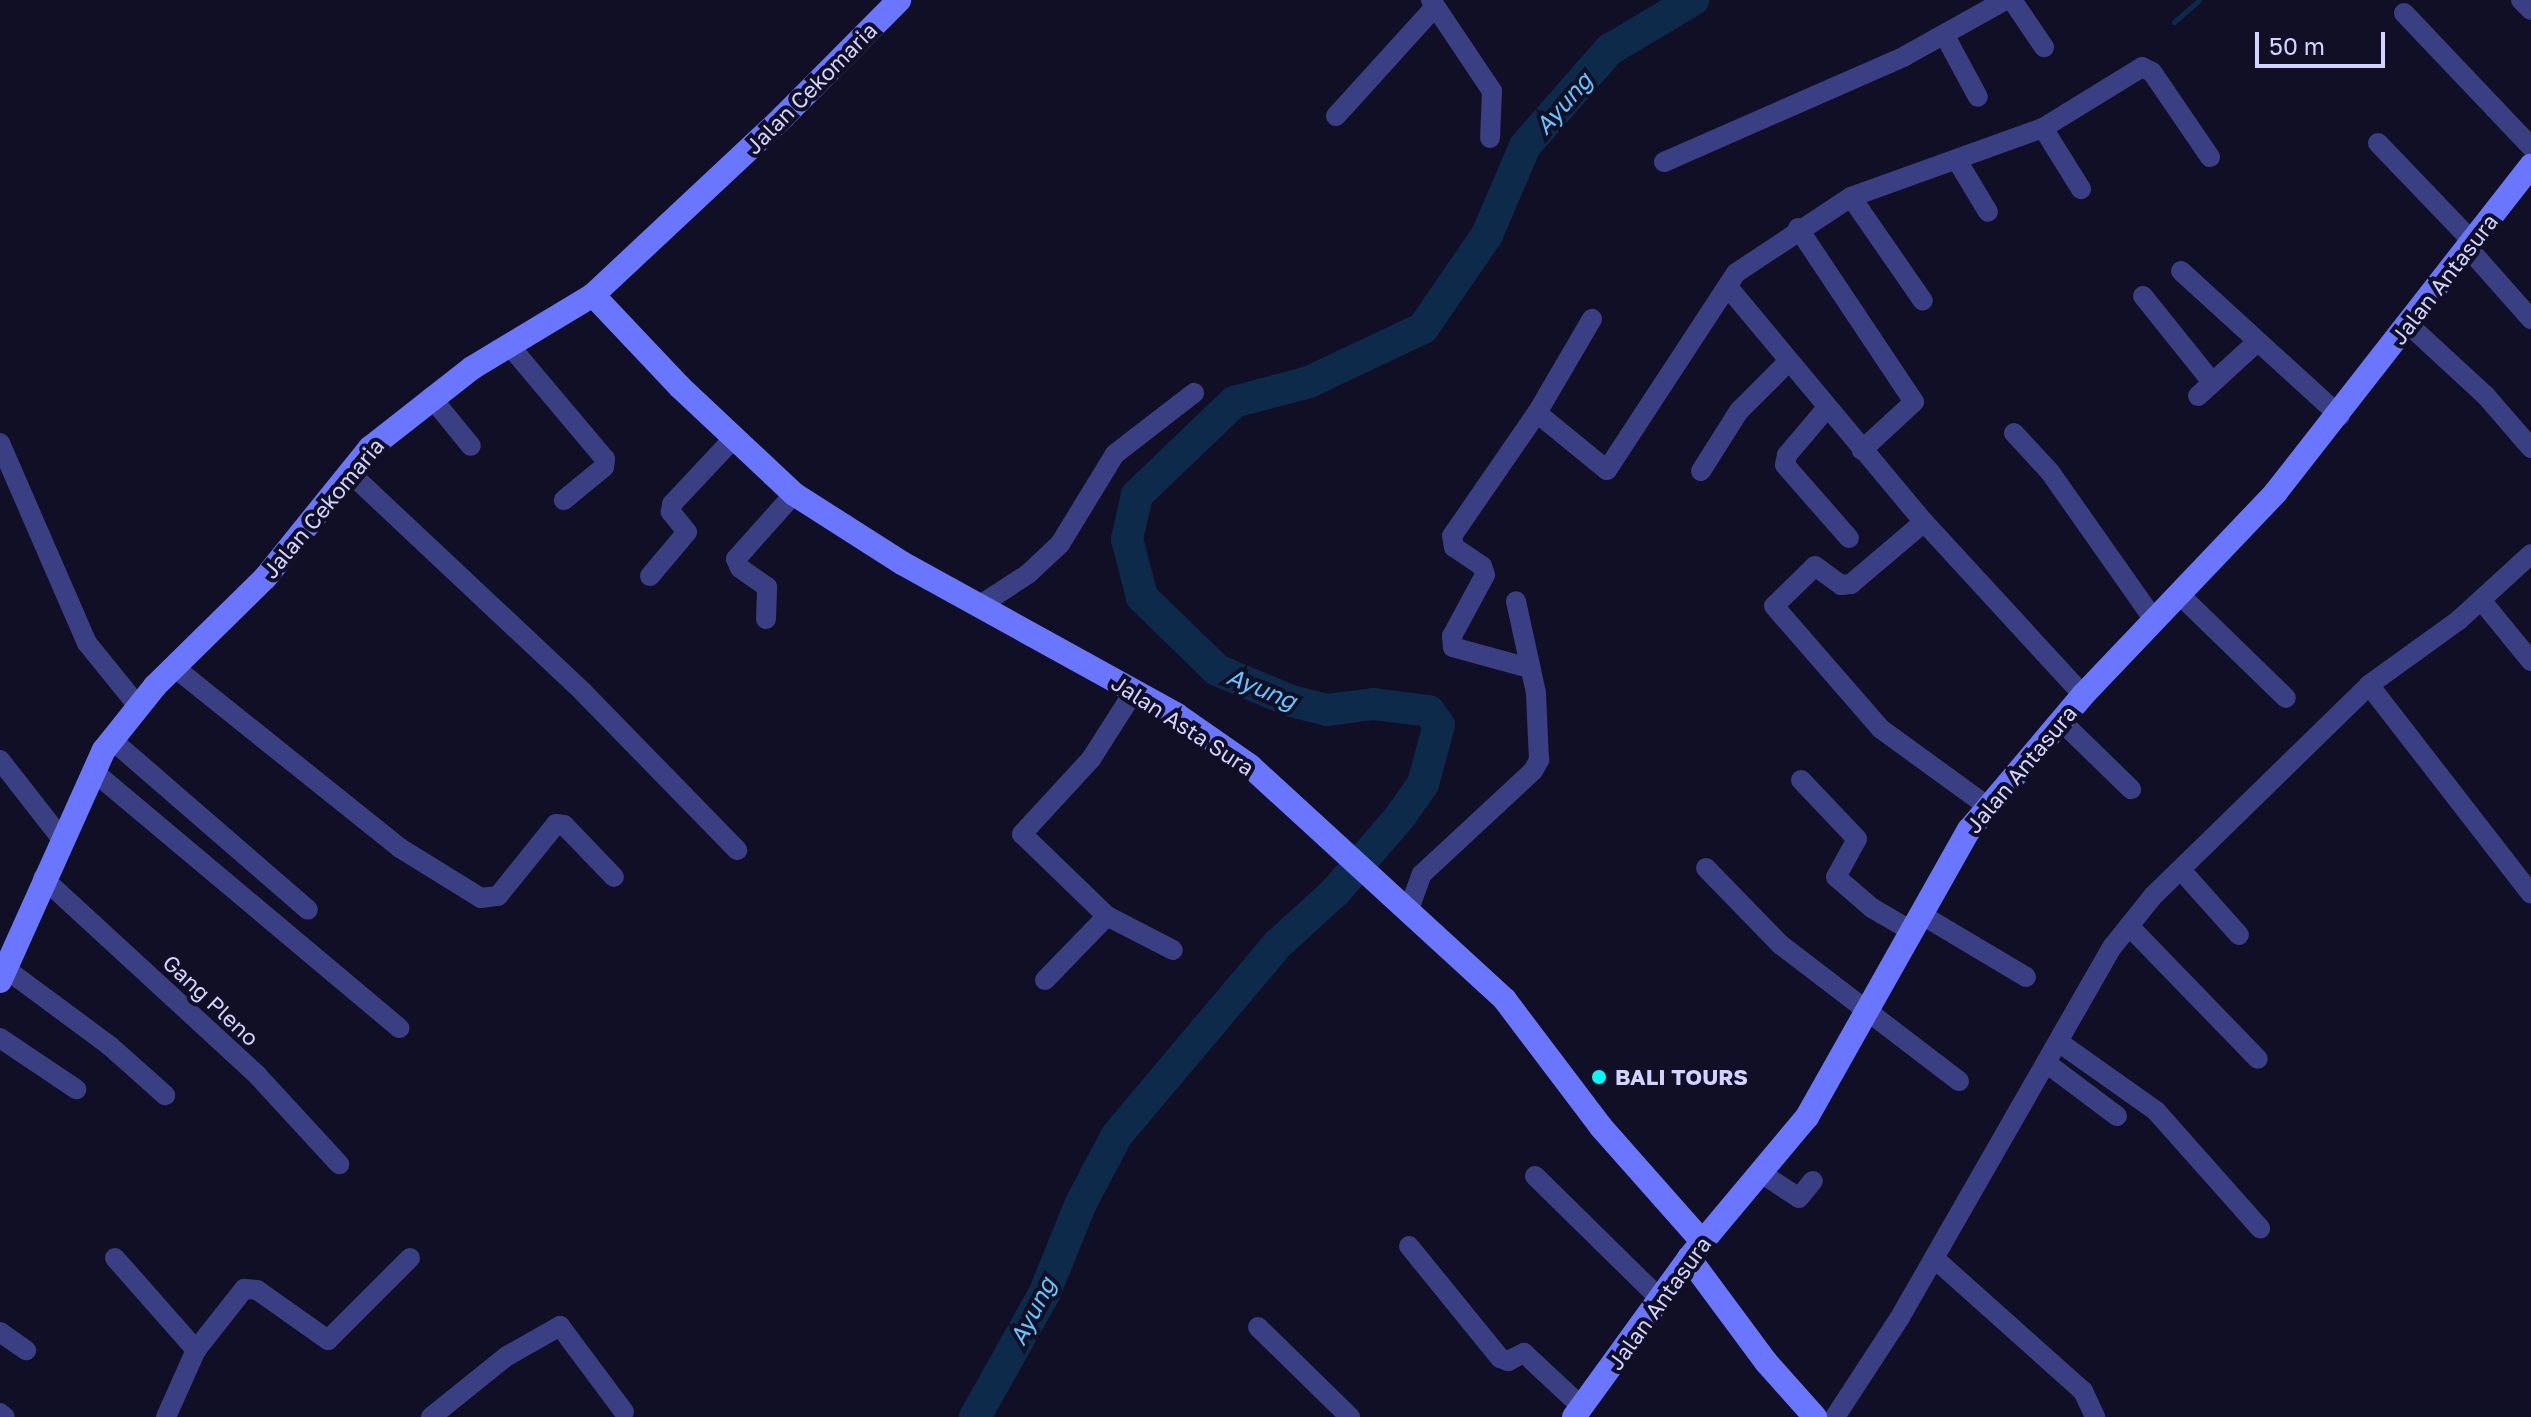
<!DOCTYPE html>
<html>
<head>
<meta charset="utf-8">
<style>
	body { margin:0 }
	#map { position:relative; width:2531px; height:1417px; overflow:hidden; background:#100f25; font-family:"Golos Text",sans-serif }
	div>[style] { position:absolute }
	.stream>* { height:5px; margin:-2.5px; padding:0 2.5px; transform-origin:2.5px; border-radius:2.5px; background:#0e2a4a }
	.river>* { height:32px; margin:-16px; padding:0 16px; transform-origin:16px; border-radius:16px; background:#0e2a4a }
	.street>* { height:20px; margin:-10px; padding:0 10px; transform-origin:10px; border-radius:10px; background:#3a3f83 }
	.secondary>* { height:24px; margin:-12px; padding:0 12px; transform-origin:12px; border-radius:12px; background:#6a76fe }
	.dots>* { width:22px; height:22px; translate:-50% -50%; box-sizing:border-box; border:4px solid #100f25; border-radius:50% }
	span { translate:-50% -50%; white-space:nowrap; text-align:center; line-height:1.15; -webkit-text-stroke:8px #100f25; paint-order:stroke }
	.street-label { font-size:22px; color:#d3d3ff }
	.poi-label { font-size:22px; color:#d3d3ff; font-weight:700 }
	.left { translate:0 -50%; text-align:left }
	.water-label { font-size:24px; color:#62c6fe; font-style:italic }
	.scale { position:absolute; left:2255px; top:32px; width:130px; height:36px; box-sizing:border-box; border:4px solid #d3d3ff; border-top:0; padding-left:10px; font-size:24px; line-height:28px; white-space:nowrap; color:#d3d3ff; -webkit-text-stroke:6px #100f25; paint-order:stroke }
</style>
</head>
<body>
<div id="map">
	<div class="stream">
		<i style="left:2174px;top:22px;width:33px;rotate:-41deg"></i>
	</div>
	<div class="river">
		<i style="left:975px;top:1417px;width:141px;rotate:-60.7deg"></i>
		<i style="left:1044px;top:1294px;width:98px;rotate:-67.9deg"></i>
		<i style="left:1081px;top:1203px;width:77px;rotate:-62.1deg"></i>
		<i style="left:1117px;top:1135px;width:250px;rotate:-49.9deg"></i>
		<i style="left:1278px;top:944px;width:79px;rotate:-42.4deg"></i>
		<i style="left:1336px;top:891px;width:96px;rotate:-49.2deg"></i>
		<i style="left:1399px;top:818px;width:42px;rotate:-54.8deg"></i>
		<i style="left:1423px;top:784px;width:61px;rotate:-74.8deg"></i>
		<i style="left:1439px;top:725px;width:17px;rotate:-126deg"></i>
		<i style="left:1429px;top:711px;width:55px;rotate:-172.7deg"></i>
		<i style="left:1374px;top:704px;width:47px;rotate:172.7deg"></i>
		<i style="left:1327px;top:710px;width:37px;rotate:-166deg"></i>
		<i style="left:1291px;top:701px;width:80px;rotate:-157.3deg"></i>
		<i style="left:1217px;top:670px;width:105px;rotate:-135.8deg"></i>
		<i style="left:1142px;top:597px;width:60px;rotate:-104.5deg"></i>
		<i style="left:1127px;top:539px;width:45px;rotate:-77.2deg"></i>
		<i style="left:1137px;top:495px;width:134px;rotate:-43.8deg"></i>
		<i style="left:1234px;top:402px;width:78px;rotate:-14.9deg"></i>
		<i style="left:1309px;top:382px;width:126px;rotate:-25.3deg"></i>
		<i style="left:1423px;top:328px;width:113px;rotate:-55.5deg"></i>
		<i style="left:1487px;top:235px;width:97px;rotate:-66.9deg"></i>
		<i style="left:1525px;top:146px;width:128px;rotate:-48.8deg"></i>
		<i style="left:1609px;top:50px;width:98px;rotate:-30.8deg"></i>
	</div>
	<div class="street">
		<i style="left:1431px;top:0;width:110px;rotate:56.2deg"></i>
		<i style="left:1492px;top:91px;width:47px;rotate:92.4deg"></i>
		<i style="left:2012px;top:0;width:57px;rotate:55.8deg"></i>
		<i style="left:2521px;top:0;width:14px;rotate:45deg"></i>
		<i style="left:2404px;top:13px;width:185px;rotate:46.5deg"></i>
		<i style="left:1945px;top:36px;width:69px;rotate:61.6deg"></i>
		<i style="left:1336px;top:116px;width:147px;rotate:-47.8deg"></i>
		<i style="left:2043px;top:128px;width:72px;rotate:58.1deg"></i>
		<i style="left:2378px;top:143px;width:137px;rotate:46.2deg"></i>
		<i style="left:1664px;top:162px;width:263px;rotate:-23.7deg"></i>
		<i style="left:1905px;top:56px;width:115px;rotate:-29.2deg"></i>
		<i style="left:1958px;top:162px;width:58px;rotate:59deg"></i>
		<i style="left:1851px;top:197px;width:126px;rotate:55.3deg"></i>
		<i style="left:1798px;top:228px;width:209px;rotate:56.3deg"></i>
		<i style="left:1914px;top:402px;width:71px;rotate:137.3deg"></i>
		<i style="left:2469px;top:249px;width:94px;rotate:48.5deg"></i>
		<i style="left:2181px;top:271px;width:215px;rotate:42.4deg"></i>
		<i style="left:1728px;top:287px;width:306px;rotate:50.2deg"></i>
		<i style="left:1924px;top:522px;width:235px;rotate:47.4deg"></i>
		<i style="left:2143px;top:296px;width:110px;rotate:51.3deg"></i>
		<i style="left:2409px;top:325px;width:105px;rotate:42.7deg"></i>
		<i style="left:2486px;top:396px;width:69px;rotate:49.1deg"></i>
		<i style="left:509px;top:345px;width:149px;rotate:49.9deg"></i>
		<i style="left:605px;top:459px;width:8px;rotate:97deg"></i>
		<i style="left:604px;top:467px;width:52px;rotate:140.5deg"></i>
		<i style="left:2198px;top:396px;width:79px;rotate:-42.4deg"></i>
		<i style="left:431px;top:397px;width:63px;rotate:50.8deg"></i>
		<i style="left:1826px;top:409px;width:60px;rotate:130.3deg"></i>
		<i style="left:1787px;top:455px;width:10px;rotate:101deg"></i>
		<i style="left:1785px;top:465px;width:97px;rotate:48.8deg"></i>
		<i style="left:1537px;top:413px;width:90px;rotate:39.2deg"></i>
		<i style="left:1607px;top:470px;width:235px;rotate:-56.8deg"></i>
		<i style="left:1736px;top:273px;width:138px;rotate:-33.5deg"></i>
		<i style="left:1851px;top:197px;width:204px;rotate:-19.8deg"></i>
		<i style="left:2043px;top:128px;width:116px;rotate:-31.6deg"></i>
		<i style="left:2142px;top:67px;width:11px;rotate:27deg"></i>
		<i style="left:2152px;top:72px;width:103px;rotate:55.7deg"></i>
		<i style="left:2014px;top:433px;width:53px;rotate:47.3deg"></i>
		<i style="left:2050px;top:472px;width:181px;rotate:54.9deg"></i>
		<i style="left:0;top:443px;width:218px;rotate:66.5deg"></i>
		<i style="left:87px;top:643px;width:81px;rotate:51deg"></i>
		<i style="left:1701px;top:471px;width:71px;rotate:-57.7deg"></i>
		<i style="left:1739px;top:411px;width:68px;rotate:-45deg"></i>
		<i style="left:349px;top:472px;width:321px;rotate:43.2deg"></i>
		<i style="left:583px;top:692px;width:221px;rotate:45.7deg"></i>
		<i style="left:1924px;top:522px;width:96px;rotate:139.7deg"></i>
		<i style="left:1851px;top:584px;width:10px;rotate:174deg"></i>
		<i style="left:1841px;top:585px;width:32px;rotate:-144deg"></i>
		<i style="left:1815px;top:566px;width:57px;rotate:135.7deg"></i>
		<i style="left:1774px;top:606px;width:163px;rotate:49deg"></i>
		<i style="left:1881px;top:729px;width:131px;rotate:36deg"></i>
		<i style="left:2531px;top:554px;width:98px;rotate:137.5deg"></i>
		<i style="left:2459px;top:620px;width:111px;rotate:144.2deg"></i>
		<i style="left:2369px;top:685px;width:264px;rotate:52.2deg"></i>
		<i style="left:650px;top:576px;width:57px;rotate:-49.9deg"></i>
		<i style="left:687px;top:532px;width:26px;rotate:-129deg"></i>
		<i style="left:671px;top:512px;width:8px;rotate:-83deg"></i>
		<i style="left:672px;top:504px;width:91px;rotate:-46.8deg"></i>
		<i style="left:2179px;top:594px;width:149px;rotate:44.2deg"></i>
		<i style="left:2481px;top:600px;width:79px;rotate:50.7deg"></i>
		<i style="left:982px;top:604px;width:55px;rotate:-33.1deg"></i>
		<i style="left:1028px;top:574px;width:44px;rotate:-43.2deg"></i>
		<i style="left:1060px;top:544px;width:105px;rotate:-58.6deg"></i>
		<i style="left:1115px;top:454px;width:100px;rotate:-37.7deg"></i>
		<i style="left:766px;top:619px;width:32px;rotate:-88deg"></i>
		<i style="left:767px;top:587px;width:33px;rotate:-145deg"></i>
		<i style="left:740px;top:568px;width:10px;rotate:-114deg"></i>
		<i style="left:736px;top:559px;width:87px;rotate:-48.3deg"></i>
		<i style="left:174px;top:667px;width:290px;rotate:38.7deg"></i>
		<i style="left:400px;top:848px;width:95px;rotate:31.7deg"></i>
		<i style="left:481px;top:898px;width:17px;rotate:-7deg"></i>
		<i style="left:498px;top:896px;width:92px;rotate:-51.1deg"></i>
		<i style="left:556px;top:824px;width:8px;rotate:7deg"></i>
		<i style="left:564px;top:825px;width:72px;rotate:46.1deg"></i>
		<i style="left:1529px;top:668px;width:79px;rotate:-164.6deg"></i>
		<i style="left:1453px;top:647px;width:11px;rotate:-95deg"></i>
		<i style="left:1452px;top:636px;width:69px;rotate:-61.6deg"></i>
		<i style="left:1485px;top:575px;width:9px;rotate:-108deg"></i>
		<i style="left:1482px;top:566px;width:34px;rotate:-146deg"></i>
		<i style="left:1454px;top:547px;width:11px;rotate:-100deg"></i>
		<i style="left:1452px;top:536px;width:150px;rotate:-55.4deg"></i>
		<i style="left:1537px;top:413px;width:109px;rotate:-59.7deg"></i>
		<i style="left:1135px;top:690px;width:82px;rotate:122.5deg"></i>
		<i style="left:1091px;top:759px;width:102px;rotate:132.6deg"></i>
		<i style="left:1022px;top:834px;width:118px;rotate:44deg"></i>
		<i style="left:1107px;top:916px;width:74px;rotate:27.3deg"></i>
		<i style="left:2061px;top:721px;width:98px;rotate:44.2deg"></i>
		<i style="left:112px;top:740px;width:259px;rotate:40.9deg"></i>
		<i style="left:0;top:760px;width:99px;rotate:52deg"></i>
		<i style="left:93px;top:771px;width:400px;rotate:40deg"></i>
		<i style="left:1801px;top:780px;width:81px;rotate:46.5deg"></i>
		<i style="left:1857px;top:839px;width:43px;rotate:118.9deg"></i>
		<i style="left:1836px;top:877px;width:48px;rotate:40.7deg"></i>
		<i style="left:1872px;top:908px;width:48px;rotate:30.3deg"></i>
		<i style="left:1706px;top:868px;width:107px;rotate:45.8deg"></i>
		<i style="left:1781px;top:945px;width:224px;rotate:37.4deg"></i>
		<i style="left:2181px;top:870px;width:87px;rotate:48.3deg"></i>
		<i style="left:43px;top:878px;width:292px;rotate:42.6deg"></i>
		<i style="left:258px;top:1076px;width:120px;rotate:47.4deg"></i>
		<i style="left:1409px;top:909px;width:37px;rotate:-70deg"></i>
		<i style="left:1422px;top:874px;width:151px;rotate:-42.9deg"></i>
		<i style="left:1533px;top:771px;width:13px;rotate:-61deg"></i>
		<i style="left:1539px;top:760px;width:67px;rotate:-92.6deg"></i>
		<i style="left:1536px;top:693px;width:94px;rotate:-102.3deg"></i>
		<i style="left:1922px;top:915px;width:121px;rotate:30.8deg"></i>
		<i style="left:2129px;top:926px;width:185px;rotate:45.9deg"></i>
		<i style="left:6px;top:969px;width:129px;rotate:36.5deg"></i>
		<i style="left:110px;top:1046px;width:74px;rotate:41.7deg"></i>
		<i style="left:1045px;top:980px;width:89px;rotate:-45.9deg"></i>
		<i style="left:0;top:1038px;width:92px;rotate:33.9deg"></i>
		<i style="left:2060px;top:1043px;width:118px;rotate:35.3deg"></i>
		<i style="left:2156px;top:1111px;width:157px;rotate:48.4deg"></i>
		<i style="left:2049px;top:1065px;width:85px;rotate:36.9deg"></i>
		<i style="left:1761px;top:1173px;width:45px;rotate:33.3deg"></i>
		<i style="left:1799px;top:1198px;width:22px;rotate:-51deg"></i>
		<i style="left:1535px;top:1176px;width:174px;rotate:44.5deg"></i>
		<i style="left:1409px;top:1246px;width:144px;rotate:50.9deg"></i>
		<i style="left:1500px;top:1358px;width:9px;rotate:21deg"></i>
		<i style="left:1508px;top:1361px;width:18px;rotate:-27deg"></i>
		<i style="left:1524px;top:1353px;width:79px;rotate:43deg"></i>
		<i style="left:115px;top:1258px;width:123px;rotate:48.6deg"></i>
		<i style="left:1934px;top:1258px;width:200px;rotate:41.8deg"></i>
		<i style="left:2083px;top:1391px;width:29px;rotate:65deg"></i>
		<i style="left:1258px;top:1327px;width:129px;rotate:44.4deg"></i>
		<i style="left:0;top:1332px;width:32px;rotate:35deg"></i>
		<i style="left:0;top:1413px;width:6px;rotate:39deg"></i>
		<i style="left:166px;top:1417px;width:73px;rotate:-65.9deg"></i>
		<i style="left:196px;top:1350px;width:78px;rotate:-51.8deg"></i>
		<i style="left:244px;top:1289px;width:13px;rotate:4deg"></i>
		<i style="left:257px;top:1290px;width:87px;rotate:35.2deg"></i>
		<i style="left:328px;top:1340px;width:116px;rotate:-45deg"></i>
		<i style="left:431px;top:1417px;width:97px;rotate:-38.8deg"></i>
		<i style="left:507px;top:1356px;width:61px;rotate:-29.5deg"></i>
		<i style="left:560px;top:1326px;width:107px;rotate:53.3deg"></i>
		<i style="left:1835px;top:1417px;width:117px;rotate:-56.9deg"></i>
		<i style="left:1899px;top:1319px;width:430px;rotate:-60.2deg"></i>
		<i style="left:2113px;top:946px;width:64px;rotate:-51.3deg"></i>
		<i style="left:2153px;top:896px;width:302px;rotate:-44.3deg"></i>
	</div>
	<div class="secondary">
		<i style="left:593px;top:295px;width:127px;rotate:46.6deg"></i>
		<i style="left:680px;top:387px;width:156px;rotate:43.2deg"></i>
		<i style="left:794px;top:494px;width:128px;rotate:32.6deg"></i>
		<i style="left:902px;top:563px;width:314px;rotate:28.9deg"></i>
		<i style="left:1177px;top:715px;width:89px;rotate:34.9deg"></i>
		<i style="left:1250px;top:766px;width:346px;rotate:42.5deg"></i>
		<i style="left:1505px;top:1000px;width:159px;rotate:52.9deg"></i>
		<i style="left:1601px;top:1127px;width:152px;rotate:48.5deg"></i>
		<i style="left:0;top:981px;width:253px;rotate:-65.8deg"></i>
		<i style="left:104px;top:750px;width:82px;rotate:-51.4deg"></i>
		<i style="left:155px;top:686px;width:154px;rotate:-44.5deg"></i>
		<i style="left:265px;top:578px;width:167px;rotate:-51.1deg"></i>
		<i style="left:370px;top:448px;width:130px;rotate:-38.1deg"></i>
		<i style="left:472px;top:368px;width:141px;rotate:-31.1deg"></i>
		<i style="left:593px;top:295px;width:260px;rotate:-43.1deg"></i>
		<i style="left:783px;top:117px;width:165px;rotate:-45.2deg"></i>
		<i style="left:1689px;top:1258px;width:129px;rotate:53.5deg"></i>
		<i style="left:1766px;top:1362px;width:74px;rotate:48.3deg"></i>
		<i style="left:1574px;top:1417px;width:196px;rotate:-54.1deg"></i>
		<i style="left:1689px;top:1258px;width:184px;rotate:-50.1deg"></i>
		<i style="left:1807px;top:1117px;width:330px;rotate:-60.6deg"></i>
		<i style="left:1969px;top:830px;width:177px;rotate:-49.8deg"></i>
		<i style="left:2083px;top:695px;width:280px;rotate:-46.4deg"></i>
		<i style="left:2276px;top:492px;width:414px;rotate:-52deg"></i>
	</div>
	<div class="dots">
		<i style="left:1599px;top:1077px;background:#02fbfa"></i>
	</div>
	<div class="street-label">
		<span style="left:811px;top:88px;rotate:-45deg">Jalan Cekomaria</span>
		<span style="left:2444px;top:279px;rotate:-52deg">Jalan Antasura</span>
		<span style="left:323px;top:508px;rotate:-50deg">Jalan Cekomaria</span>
		<span style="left:1183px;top:725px;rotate:33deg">Jalan Asta Sura</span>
		<span style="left:2021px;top:769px;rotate:-50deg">Jalan Antasura</span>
		<span style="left:211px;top:1000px;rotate:43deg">Gang Pleno</span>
		<span style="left:1659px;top:1303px;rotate:-54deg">Jalan Antasura</span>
	</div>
	<div class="poi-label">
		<span class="left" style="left:1615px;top:1077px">BALI TOURS</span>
	</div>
	<div class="water-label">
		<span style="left:1563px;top:103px;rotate:-49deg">Ayung</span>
		<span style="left:1262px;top:688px;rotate:22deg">Ayung</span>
		<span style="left:1032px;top:1311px;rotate:-63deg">Ayung</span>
	</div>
	<div class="scale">50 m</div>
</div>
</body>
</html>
